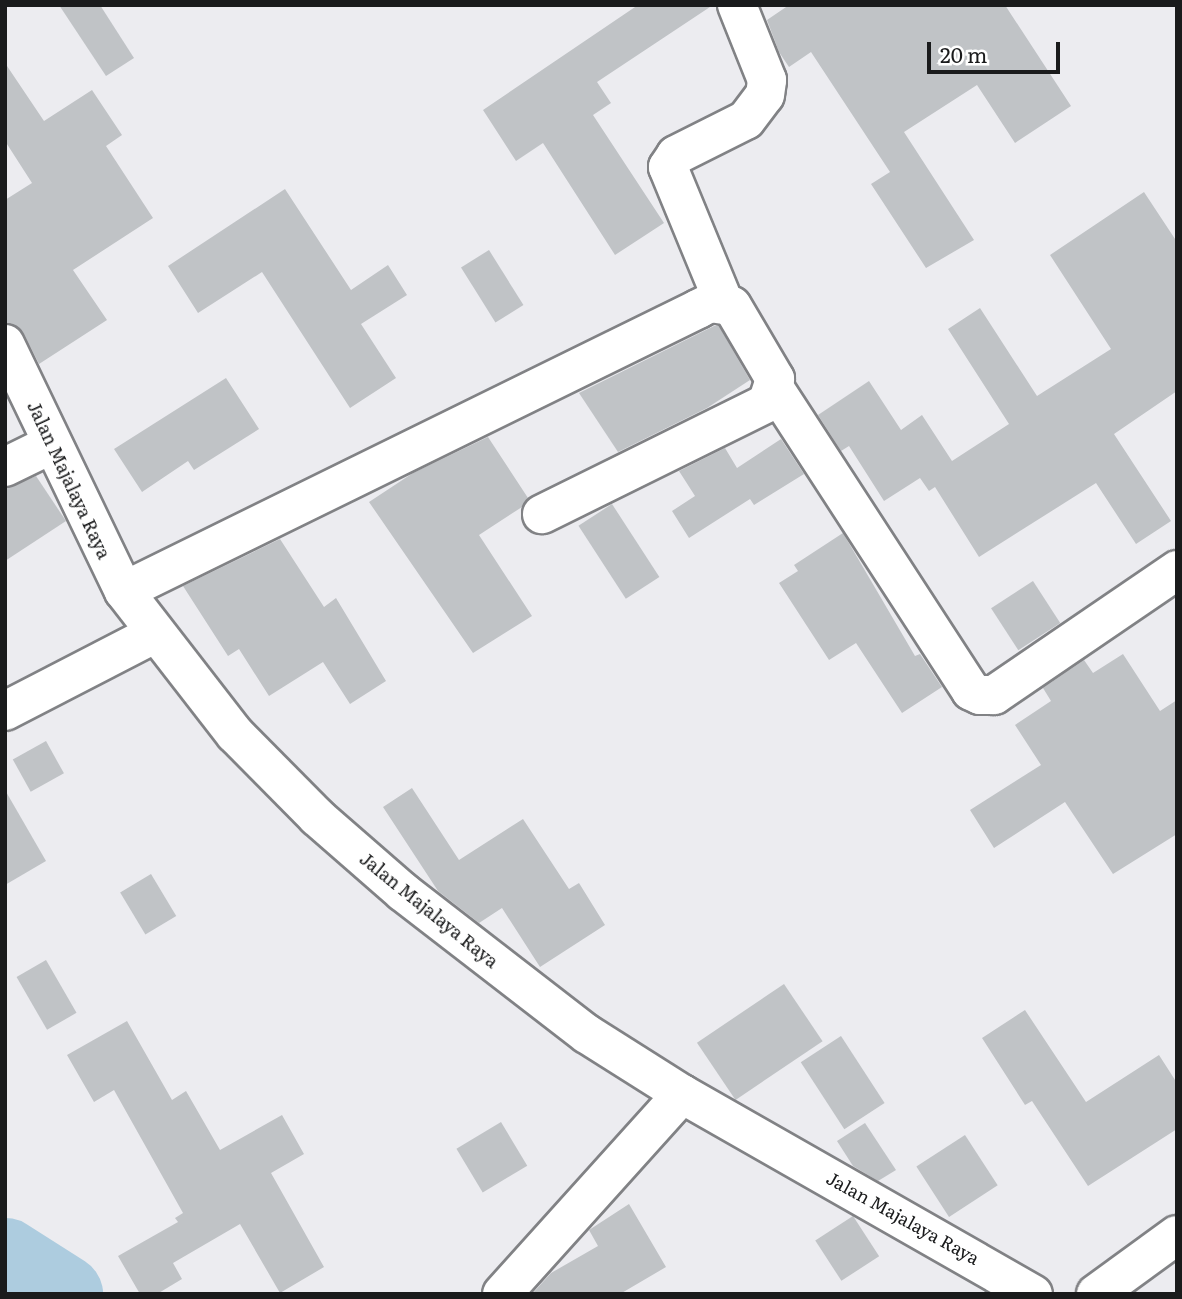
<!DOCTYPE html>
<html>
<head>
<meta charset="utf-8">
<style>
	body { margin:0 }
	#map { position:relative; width:1182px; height:1299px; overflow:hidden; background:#ececf0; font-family:Literata,serif }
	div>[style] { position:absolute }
	.river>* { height:79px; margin:-39.5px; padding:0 39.5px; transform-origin:39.5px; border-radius:39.5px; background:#adccdf }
	.building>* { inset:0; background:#c0c3c6; transform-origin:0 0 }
	.roads { filter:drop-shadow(2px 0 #818285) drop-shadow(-2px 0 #818285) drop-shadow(0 2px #818285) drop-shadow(0 -2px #818285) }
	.minor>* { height:38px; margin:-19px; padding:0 19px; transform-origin:19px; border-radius:19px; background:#fff }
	span { translate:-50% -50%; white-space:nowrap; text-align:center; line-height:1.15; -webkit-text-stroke:7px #fff; paint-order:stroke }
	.street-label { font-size:18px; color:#1a1b1c }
	.frame { position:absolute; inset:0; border:7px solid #1a1b1c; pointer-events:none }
	.scale { position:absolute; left:927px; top:42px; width:133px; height:32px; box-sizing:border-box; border:4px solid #1a1b1c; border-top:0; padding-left:9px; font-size:21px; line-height:24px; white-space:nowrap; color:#1a1b1c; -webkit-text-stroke:5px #fff; paint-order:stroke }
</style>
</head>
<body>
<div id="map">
	<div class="river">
		<i style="left:5px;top:1257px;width:69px;rotate:32.5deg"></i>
	</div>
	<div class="building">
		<i style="clip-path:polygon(59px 5px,100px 5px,134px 58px,106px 76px)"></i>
		<i style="clip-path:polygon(638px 5px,713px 5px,597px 82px,611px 103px,593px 115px,664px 223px,615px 255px,543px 143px,516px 161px,483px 110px)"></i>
		<i style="clip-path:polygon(789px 5px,1005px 5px,1071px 106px,1015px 143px,977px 85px,904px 132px,974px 240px,926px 268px,871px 184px,890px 172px,811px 52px,789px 67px,779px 52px,767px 20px)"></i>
		<i style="clip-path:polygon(5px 63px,44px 121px,92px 90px,122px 135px,106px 146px,153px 218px,73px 270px,107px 320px,39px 364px,24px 334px,5px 322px,5px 200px,32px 183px,5px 141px)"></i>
		<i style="clip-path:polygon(285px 189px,351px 290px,388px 265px,407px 295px,361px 324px,396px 378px,350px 408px,262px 272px,198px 313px,168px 266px)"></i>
		<i style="clip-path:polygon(1144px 192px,1177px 242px,1177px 391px,1114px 434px,1171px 521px,1136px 544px,1096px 483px,979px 557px,935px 487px,929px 491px,920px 478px,884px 501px,849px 446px,841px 451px,818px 415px,869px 381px,901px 430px,922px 415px,952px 461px,1009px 424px,948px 329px,980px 308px,1037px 396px,1111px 349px,1050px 255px)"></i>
		<i style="left:489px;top:250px;width:65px;height:33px;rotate:58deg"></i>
		<i style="clip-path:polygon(714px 326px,719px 326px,750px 380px,707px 408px,618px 452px,579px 393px)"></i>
		<i style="clip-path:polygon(226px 378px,259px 429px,194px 470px,188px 461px,142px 492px,114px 449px)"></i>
		<i style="clip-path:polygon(488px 437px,528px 498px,522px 507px,479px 535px,532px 616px,473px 653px,369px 502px,413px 473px)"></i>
		<i style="clip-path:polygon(781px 439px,804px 474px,754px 505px,750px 499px,689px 538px,672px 511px,695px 496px,679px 471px,725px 448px,737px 468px)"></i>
		<i style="clip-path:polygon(36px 476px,66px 521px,5px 561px,5px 489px)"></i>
		<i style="left:612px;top:504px;width:87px;height:40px;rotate:57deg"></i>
		<i style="clip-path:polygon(843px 533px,915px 656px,920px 654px,942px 687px,902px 713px,856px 643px,829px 660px,779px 583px,798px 571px,794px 565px)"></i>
		<i style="clip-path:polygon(280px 539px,324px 607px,336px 598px,386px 681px,350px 704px,323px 662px,269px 696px,239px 649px,228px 656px,183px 586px)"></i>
		<i style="left:1033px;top:581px;width:50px;height:50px;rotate:57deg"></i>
		<i style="clip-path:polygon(1123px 654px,1160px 711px,1177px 700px,1177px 834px,1113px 874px,1065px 802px,994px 848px,970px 810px,1041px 765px,1015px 725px,1051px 701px,1043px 688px,1084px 660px,1093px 673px)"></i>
		<i style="left:46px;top:741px;width:37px;height:38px;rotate:61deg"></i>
		<i style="clip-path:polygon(412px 788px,459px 860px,523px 819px,569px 889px,579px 883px,605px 925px,540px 967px,502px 908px,479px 923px,438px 891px,383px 807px)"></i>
		<i style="clip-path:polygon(5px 790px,46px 861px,5px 885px)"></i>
		<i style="left:151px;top:874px;width:49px;height:36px;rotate:59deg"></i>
		<i style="left:46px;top:960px;width:61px;height:34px;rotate:60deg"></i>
		<i style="left:784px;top:984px;width:69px;height:105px;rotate:56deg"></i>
		<i style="clip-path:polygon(1025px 1010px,1086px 1102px,1159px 1055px,1177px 1083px,1177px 1129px,1088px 1186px,1032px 1101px,1025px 1105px,982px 1038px)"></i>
		<i style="clip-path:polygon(127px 1021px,172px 1100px,186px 1091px,220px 1150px,282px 1115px,304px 1154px,271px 1173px,324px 1267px,280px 1293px,240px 1224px,173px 1263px,182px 1279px,157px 1294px,140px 1294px,118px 1256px,178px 1222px,175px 1218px,183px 1213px,114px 1090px,94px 1102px,67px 1055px)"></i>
		<i style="left:841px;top:1036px;width:80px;height:48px;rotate:57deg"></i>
		<i style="left:501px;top:1122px;width:51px;height:52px;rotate:59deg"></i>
		<i style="clip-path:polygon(865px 1123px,896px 1170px,878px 1181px,853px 1166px,837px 1141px)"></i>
		<i style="left:965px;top:1135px;width:60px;height:58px;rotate:57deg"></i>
		<i style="clip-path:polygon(629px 1204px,666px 1267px,620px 1294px,532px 1294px,551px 1273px,598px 1246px,589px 1230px)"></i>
		<i style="left:853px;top:1216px;width:48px;height:45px;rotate:57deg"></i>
	</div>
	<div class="roads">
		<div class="minor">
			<i style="left:724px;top:303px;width:147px;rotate:-112.4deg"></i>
			<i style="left:668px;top:167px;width:14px;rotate:-56deg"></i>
			<i style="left:676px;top:155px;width:78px;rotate:-26.6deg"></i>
			<i style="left:746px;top:120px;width:31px;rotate:-53deg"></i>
			<i style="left:765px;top:95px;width:15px;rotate:-82deg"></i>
			<i style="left:767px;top:80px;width:81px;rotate:-111.8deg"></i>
			<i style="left:5px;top:344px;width:274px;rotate:64.3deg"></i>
			<i style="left:124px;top:591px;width:181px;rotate:52.2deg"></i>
			<i style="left:235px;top:734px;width:117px;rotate:45.3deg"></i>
			<i style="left:317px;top:817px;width:114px;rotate:41.1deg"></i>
			<i style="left:403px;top:892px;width:232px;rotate:37.7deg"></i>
			<i style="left:587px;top:1034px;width:112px;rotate:32.3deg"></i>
			<i style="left:682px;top:1094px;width:404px;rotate:29.7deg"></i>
			<i style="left:775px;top:389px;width:360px;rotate:57deg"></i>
			<i style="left:971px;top:691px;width:10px;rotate:24deg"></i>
			<i style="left:980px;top:695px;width:14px"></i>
			<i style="left:994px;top:695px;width:222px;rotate:-34.3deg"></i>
			<i style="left:5px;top:467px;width:52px;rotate:-26.1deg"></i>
			<i style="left:124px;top:591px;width:640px;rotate:-26.16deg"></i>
			<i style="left:698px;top:309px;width:13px;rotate:-27deg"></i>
			<i style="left:710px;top:303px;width:22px;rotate:8deg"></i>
			<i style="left:732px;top:306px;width:85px;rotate:59.5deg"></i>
			<i style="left:775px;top:379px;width:25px;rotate:108deg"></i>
			<i style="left:767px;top:403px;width:251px;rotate:153.7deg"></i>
			<i style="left:5px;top:711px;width:168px;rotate:-27.3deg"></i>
			<i style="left:502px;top:1294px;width:269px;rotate:-48deg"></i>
			<i style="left:1096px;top:1294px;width:100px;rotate:-36.1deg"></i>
		</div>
	</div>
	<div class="street-label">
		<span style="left:69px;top:480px;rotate:65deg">Jalan Majalaya Raya</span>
		<span style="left:429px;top:910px;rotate:39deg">Jalan Majalaya Raya</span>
		<span style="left:903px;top:1218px;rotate:29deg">Jalan Majalaya Raya</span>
	</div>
	<div class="frame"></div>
	<div class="scale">20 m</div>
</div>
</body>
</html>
